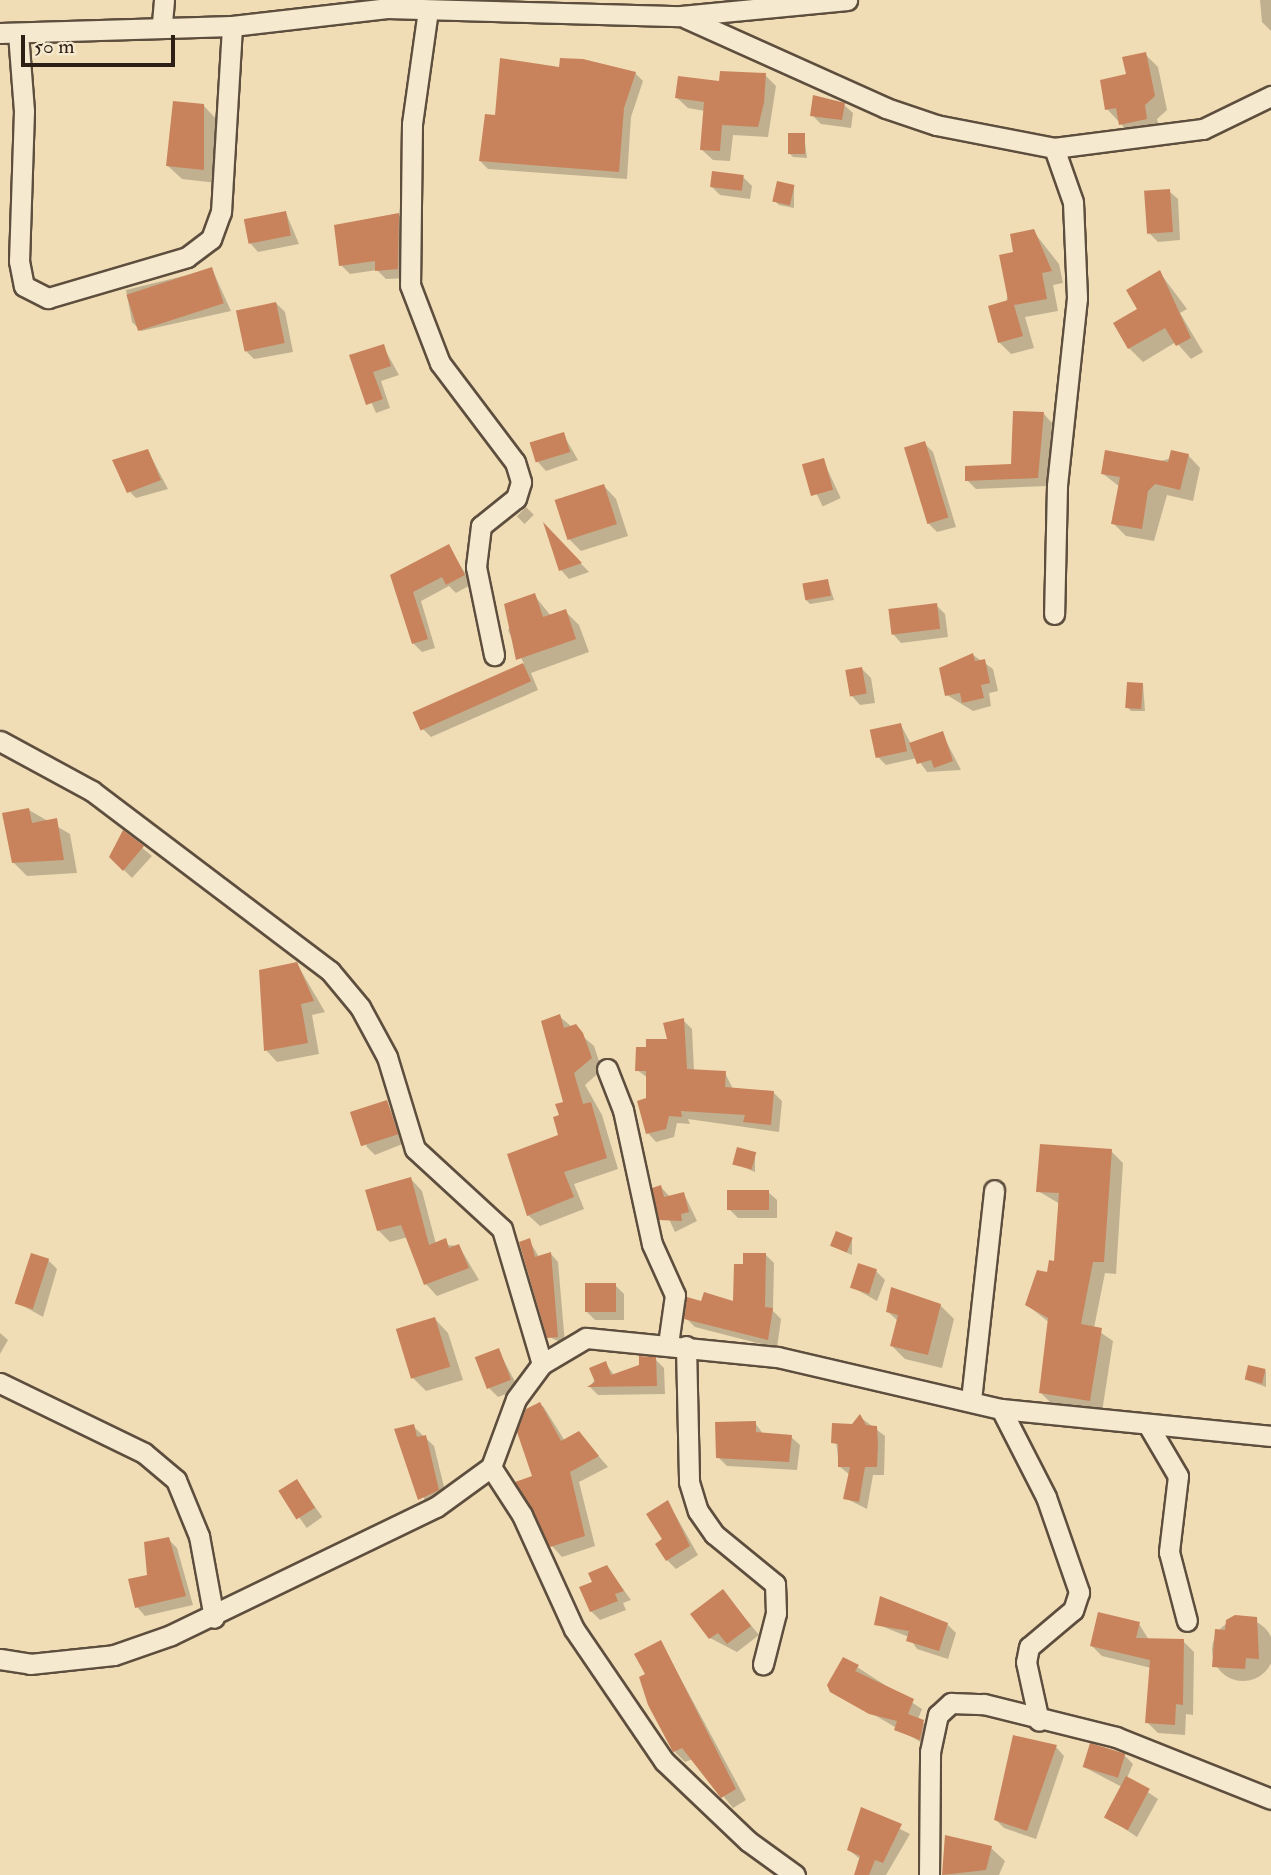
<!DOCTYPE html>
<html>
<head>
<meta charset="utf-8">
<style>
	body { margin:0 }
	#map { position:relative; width:1271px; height:1875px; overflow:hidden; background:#f0ddb5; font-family:"IM FELL Double Pica",serif }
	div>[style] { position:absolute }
	.shadow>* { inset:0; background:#0003; transform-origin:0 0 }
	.round { border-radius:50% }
	.building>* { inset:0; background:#c8835c; transform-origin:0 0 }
	.roads { filter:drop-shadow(2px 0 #5e4e3e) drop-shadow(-2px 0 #5e4e3e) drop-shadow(0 2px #5e4e3e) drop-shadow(0 -2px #5e4e3e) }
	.minor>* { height:19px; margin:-9.5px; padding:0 9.5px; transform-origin:9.5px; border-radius:9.5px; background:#f5e9cf }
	span { translate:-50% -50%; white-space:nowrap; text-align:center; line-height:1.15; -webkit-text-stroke:7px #f5e9cf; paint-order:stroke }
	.scale { position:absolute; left:21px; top:35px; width:154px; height:32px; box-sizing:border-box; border:4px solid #2e1f16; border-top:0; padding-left:9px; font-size:21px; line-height:24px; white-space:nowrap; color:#2e1f16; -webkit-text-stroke:5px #f5e9cf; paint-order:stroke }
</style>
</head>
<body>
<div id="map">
	<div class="shadow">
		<i style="clip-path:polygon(1260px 0,1271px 0,1271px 31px,1262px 22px)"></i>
		<i style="clip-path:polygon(1145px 54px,1158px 67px,1167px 110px,1157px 119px,1160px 132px,1134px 138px,1107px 109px)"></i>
		<i style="clip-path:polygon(561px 69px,635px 73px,643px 81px,631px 117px,627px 179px,488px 169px,480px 161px,497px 117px)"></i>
		<i style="clip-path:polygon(765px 75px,776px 86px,768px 137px,733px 135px,730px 161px,713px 160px,701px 149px,705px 111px,688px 108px,676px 97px)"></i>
		<i style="clip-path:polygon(844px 105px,853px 113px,851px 128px,821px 124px,812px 115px)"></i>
		<i style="clip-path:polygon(204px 106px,217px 120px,217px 183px,182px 179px,168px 166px)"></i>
		<i style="clip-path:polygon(804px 135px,807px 158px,793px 157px,789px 153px)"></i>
		<i style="clip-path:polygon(743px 177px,752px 186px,750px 199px,720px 195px,711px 186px)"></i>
		<i style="clip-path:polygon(794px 186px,794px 208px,779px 205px,775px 201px)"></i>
		<i style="clip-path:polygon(1169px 191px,1178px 199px,1180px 240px,1158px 242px,1149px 233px)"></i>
		<i style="clip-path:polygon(286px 213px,299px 244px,258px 252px,250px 243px)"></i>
		<i style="clip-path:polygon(398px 214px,407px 223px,406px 278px,386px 279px,377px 270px,350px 274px,341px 265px)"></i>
		<i style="clip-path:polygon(1033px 231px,1059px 264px,1063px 283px,1053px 285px,1058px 311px,1025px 317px,1034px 348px,1011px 354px,999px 342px,1015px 253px)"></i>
		<i style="clip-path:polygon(212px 269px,231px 311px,141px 331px,132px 322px,126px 290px)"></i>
		<i style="clip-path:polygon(1160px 273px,1187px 309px,1180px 313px,1203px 352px,1191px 359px,1176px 342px,1143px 362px,1129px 348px,1139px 309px)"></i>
		<i style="clip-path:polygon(276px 303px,285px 312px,293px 352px,254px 359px,246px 351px)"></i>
		<i style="clip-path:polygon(383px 346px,399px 375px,381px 381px,390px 408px,376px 413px,351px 356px)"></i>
		<i style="clip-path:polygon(1044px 414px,1052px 423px,1047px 486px,976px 489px,967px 480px,1012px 465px)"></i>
		<i style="clip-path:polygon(563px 434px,578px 460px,546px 471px,538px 462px)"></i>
		<i style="clip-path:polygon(924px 443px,933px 452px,956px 527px,937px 532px,928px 523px)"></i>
		<i style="clip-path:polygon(148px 451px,168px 489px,136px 498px,127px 489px)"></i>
		<i style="clip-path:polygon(1188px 455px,1200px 468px,1193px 501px,1167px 495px,1154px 541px,1126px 536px,1113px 523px,1120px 487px,1102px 473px)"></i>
		<i style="left:823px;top:460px;width:42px;height:20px;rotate:65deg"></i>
		<i style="clip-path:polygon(604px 486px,616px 499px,628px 536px,581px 551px,569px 539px)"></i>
		<i style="left:526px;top:507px;width:11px;height:13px;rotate:45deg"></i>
		<i style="clip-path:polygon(547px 528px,589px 572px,569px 579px,561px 570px)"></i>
		<i style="clip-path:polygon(448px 546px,472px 584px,456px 593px,449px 586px,421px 601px,435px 648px,422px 652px,413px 643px,392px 576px)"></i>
		<i style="clip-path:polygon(828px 581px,834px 600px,810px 604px,806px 600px)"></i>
		<i style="clip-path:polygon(534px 595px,551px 616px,565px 611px,579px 625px,589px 652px,531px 673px,538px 690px,431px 737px,422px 728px,524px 664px,508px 630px)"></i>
		<i style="clip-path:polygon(936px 605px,945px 614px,948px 637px,901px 643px,893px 634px)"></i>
		<i style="clip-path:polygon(973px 655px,993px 669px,998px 691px,989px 693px,991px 706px,973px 711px,947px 695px)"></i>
		<i style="clip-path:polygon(862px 669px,871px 678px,875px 703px,860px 705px,852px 696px)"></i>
		<i style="clip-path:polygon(1143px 684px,1145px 711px,1131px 711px,1127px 707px)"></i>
		<i style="clip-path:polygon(901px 725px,911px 744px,942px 733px,961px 770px,927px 772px,917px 758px,886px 765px,877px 756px)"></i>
		<i style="clip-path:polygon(29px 810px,70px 834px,77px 873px,27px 876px,13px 862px)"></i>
		<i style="clip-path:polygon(123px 832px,152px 856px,132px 878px,111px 857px)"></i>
		<i style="clip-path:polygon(297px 964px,325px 1012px,312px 1015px,319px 1054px,277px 1062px,266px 1050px)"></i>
		<i style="clip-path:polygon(559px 1016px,594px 1046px,602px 1070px,585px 1085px,602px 1115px,618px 1169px,574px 1184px,584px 1209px,540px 1226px,528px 1215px,560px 1136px,565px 1103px)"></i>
		<i style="clip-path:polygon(683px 1020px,692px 1029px,694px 1071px,725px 1073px,733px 1089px,773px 1092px,782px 1101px,779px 1132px,688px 1119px,690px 1124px,677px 1123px,674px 1137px,656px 1142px,648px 1133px,648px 1078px,637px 1070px,648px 1049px,669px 1041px)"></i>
		<i style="clip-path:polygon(387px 1102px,405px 1143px,375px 1155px,366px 1146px)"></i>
		<i style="clip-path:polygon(1111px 1151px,1123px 1163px,1116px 1274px,1105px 1273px,1094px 1328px,1113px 1341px,1102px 1412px,1053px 1405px,1041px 1393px,1050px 1323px,1027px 1305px,1056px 1263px,1060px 1204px,1038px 1191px)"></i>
		<i style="clip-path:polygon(755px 1153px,755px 1172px,734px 1163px)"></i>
		<i style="clip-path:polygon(411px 1179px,422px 1191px,436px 1244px,459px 1246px,479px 1280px,437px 1296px,426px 1284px,408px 1237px,390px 1242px,378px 1230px)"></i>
		<i style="clip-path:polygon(661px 1187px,670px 1197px,684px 1194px,697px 1221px,675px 1232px,655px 1189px)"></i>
		<i style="clip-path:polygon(768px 1192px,777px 1200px,777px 1218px,738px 1218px,729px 1209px)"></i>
		<i style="clip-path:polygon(852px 1239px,852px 1255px,832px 1246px)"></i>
		<i style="clip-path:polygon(529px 1240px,539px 1257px,551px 1254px,558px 1262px,565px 1344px,549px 1337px)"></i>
		<i style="clip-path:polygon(765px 1254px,774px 1263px,773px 1311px,781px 1319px,777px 1348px,695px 1327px,686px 1318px,735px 1303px,744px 1266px)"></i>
		<i style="clip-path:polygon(48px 1260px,57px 1269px,43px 1317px,18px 1303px)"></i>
		<i style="clip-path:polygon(876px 1271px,885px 1280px,877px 1301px,852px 1287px)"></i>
		<i style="clip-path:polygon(615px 1285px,624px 1294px,624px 1320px,595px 1320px,586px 1311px)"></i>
		<i style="clip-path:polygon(940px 1305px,954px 1319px,942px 1368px,905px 1359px,892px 1346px,898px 1321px,887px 1311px)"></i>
		<i style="clip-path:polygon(435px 1319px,448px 1333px,463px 1380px,426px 1391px,412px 1377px)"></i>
		<i style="clip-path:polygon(0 1333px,8px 1340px,0 1354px)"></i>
		<i style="clip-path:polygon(498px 1350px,519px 1389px,498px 1397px,489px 1388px)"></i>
		<i style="clip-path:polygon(655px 1359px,664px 1368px,665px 1394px,598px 1395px,590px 1387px,605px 1363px,615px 1376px)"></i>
		<i style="clip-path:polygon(1266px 1371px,1266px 1387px,1247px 1380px)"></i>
		<i style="clip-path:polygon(543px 1406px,565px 1441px,579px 1433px,608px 1467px,579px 1482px,595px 1546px,562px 1557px,552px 1546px,534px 1477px,527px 1410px)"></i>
		<i style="clip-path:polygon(860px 1417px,885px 1436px,884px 1475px,873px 1475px,867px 1509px,845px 1498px,850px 1475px,839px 1466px,834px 1425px,852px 1426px)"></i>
		<i style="clip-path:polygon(755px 1423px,764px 1435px,791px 1437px,800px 1445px,797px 1470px,727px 1466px,718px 1457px)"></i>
		<i style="clip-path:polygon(413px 1426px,434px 1446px,447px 1499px,428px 1508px,396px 1430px)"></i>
		<i style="left:297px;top:1481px;width:44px;height:19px;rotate:55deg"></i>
		<i style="clip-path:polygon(668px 1502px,698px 1555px,676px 1569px,667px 1560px)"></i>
		<i style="clip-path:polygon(168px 1539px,177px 1548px,193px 1605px,145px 1616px,137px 1607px)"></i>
		<i style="clip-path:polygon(607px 1567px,631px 1600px,623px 1603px,626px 1610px,600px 1620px,591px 1611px)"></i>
		<i style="clip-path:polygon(723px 1591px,759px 1635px,737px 1652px,710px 1638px)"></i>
		<i class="round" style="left:1212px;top:1619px;width:62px;height:62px"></i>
		<i style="clip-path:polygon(876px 1624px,947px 1624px,956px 1633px,948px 1659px,917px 1649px,909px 1637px)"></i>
		<i style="clip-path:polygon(1139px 1624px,1149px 1640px,1183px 1641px,1194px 1652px,1193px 1715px,1186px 1714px,1185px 1735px,1158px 1733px,1147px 1722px,1151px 1668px,1102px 1656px,1091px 1645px)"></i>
		<i style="clip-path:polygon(661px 1642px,746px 1800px,733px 1808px,693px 1759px,685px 1762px,674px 1751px,647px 1675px)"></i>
		<i style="clip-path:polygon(857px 1667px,922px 1709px,918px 1719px,932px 1730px,929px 1747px,837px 1693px)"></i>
		<i style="clip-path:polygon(1056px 1747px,1064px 1756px,1036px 1839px,1004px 1828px,996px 1820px)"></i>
		<i style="clip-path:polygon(1124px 1755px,1133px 1764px,1127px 1778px,1158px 1799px,1137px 1837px,1106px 1816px,1122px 1787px,1082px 1766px)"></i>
		<i style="clip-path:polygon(862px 1810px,910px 1834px,886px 1875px,855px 1875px,861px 1860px,849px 1850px)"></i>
		<i style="clip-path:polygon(946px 1838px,991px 1848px,1005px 1861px,999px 1875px,943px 1875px)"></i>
	</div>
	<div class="building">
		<i style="clip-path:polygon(1146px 52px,1155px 96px,1145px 105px,1147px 119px,1119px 125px,1116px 108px,1105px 110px,1100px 80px,1126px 74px,1122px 57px)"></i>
		<i style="clip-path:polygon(500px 58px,559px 67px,560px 58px,583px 59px,636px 72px,624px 108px,619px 172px,479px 161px,485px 114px,495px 115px)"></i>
		<i style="clip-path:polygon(720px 71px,766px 73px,764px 103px,758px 127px,722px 125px,720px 151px,700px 150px,704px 102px,675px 98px,678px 76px,719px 81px)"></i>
		<i style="clip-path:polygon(813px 95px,845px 103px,842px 120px,810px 116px)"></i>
		<i style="clip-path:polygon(173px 101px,204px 104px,204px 170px,166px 166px)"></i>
		<i style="left:788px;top:133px;width:17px;height:21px"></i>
		<i style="left:712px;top:171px;width:32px;height:16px;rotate:7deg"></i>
		<i style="left:777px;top:181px;width:18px;height:21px;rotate:13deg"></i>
		<i style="left:1170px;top:189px;width:43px;height:26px;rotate:86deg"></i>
		<i style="left:286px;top:211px;width:25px;height:43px;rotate:79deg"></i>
		<i style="clip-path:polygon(399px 213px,398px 269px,375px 271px,375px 261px,339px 266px,334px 225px)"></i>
		<i style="clip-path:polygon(1034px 229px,1052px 271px,1042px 273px,1047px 299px,1014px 305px,1023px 336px,998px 343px,988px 306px,1008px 300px,999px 255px,1013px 252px,1010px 234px)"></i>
		<i style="left:212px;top:267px;width:38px;height:90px;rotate:72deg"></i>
		<i style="clip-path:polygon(1160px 270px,1191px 338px,1176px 346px,1165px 328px,1128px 349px,1113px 323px,1137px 309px,1126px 290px)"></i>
		<i style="left:276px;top:302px;width:42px;height:41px;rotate:78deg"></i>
		<i style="clip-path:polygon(384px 344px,391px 366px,373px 372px,383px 399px,366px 405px,349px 355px)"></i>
		<i style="clip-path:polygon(1013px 411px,1044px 412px,1038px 478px,965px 481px,965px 466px,1011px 464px)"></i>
		<i style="left:564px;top:432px;width:21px;height:36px;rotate:73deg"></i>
		<i style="left:925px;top:441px;width:80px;height:22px;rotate:73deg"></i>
		<i style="clip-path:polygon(148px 449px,161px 480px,127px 493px,112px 460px)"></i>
		<i style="clip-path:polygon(1105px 450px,1168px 462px,1171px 450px,1189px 454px,1180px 490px,1155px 484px,1148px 491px,1142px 529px,1111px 524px,1120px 477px,1101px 474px)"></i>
		<i style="left:824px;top:458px;width:33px;height:23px;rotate:74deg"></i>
		<i style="left:604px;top:484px;width:42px;height:52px;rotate:72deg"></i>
		<i style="clip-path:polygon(543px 522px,582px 563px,559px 571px)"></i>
		<i style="clip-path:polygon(449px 544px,465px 575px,446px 585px,442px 577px,413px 592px,428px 639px,412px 644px,390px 575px)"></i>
		<i style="left:828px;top:579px;width:17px;height:26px;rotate:80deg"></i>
		<i style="clip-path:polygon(535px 593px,543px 617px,566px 609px,576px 639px,516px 660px,504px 604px)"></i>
		<i style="left:937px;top:603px;width:26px;height:49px;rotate:83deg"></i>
		<i style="clip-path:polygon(973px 653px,975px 661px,985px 659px,990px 683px,981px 685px,984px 698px,962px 703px,960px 693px,945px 696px,939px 668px)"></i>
		<i style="left:523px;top:663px;width:20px;height:121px;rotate:66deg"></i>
		<i style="left:862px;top:667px;width:27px;height:17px;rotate:80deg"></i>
		<i style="left:1127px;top:682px;width:16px;height:26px;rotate:4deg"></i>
		<i style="left:901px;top:723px;width:29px;height:32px;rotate:78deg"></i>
		<i style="clip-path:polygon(943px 731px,953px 761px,934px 768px,931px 760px,917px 764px,909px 743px)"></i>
		<i style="clip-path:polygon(29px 808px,32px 823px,57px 818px,64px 860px,12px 863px,2px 813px)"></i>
		<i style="clip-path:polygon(123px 830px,144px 846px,123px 871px,109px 857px)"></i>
		<i style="clip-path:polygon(297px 962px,314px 1001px,301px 1004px,308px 1043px,264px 1051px,259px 970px)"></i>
		<i style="clip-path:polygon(560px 1014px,564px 1028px,576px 1024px,583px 1033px,592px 1058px,574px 1073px,583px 1104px,591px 1102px,607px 1158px,564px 1172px,574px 1197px,527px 1216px,507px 1154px,558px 1135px,553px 1117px,559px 1115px,555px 1104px,563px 1102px,541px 1021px)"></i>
		<i style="clip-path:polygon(684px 1018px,687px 1069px,726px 1071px,725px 1087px,774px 1091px,771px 1125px,743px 1122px,745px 1115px,681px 1111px,682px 1117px,669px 1116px,666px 1129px,646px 1134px,637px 1101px,646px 1098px,646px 1071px,635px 1071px,636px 1047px,646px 1047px,646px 1039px,667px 1039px,663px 1023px)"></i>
		<i style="left:387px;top:1100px;width:36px;height:39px;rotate:72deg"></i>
		<i style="clip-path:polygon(1040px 1144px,1112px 1149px,1104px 1262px,1093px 1262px,1081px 1324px,1102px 1328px,1090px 1401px,1039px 1393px,1048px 1318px,1025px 1305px,1037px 1270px,1047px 1272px,1049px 1260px,1054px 1261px,1059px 1193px,1036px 1192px)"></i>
		<i style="left:737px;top:1147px;width:20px;height:18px;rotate:15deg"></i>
		<i style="clip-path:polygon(411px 1177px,429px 1245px,446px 1238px,449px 1248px,459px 1244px,469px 1268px,424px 1285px,401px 1225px,377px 1231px,365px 1190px)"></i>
		<i style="clip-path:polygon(661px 1185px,664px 1197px,684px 1192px,689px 1212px,681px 1214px,682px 1221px,659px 1220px,652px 1188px)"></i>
		<i style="left:727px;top:1190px;width:42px;height:20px"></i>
		<i style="left:836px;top:1231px;width:18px;height:16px;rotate:22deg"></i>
		<i style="clip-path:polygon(530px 1238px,535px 1257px,551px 1252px,558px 1337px,547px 1338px,519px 1242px)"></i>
		<i style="left:31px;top:1253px;width:19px;height:53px;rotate:18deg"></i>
		<i style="clip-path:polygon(743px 1253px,766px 1253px,765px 1307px,773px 1308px,768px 1340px,684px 1319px,687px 1297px,701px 1301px,704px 1292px,733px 1301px,734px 1264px,743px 1264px)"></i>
		<i style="left:858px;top:1263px;width:20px;height:26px;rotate:18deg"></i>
		<i style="left:585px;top:1283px;width:31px;height:29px"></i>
		<i style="clip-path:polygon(891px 1287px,941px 1304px,928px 1355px,890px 1346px,898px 1315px,886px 1312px)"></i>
		<i style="left:435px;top:1317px;width:52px;height:41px;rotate:73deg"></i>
		<i style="left:499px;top:1348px;width:34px;height:26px;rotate:69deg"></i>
		<i style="clip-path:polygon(639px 1356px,656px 1357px,657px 1386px,587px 1387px,595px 1382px,589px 1368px,606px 1361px,611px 1375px,639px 1365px)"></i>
		<i style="left:1248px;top:1365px;width:18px;height:15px;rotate:13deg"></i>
		<i style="clip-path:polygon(540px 1402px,561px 1441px,579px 1431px,599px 1456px,570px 1472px,585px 1536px,550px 1547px,515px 1482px,532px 1476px,517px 1432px,526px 1409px)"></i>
		<i style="clip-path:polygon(860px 1414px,866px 1425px,877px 1426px,878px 1445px,877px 1467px,865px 1467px,859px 1502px,843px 1499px,850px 1467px,838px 1467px,838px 1444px,831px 1443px,832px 1423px,852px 1424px)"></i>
		<i style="clip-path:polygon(756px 1421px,756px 1432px,792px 1435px,789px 1462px,716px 1458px,715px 1422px)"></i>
		<i style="clip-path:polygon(414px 1424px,417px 1437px,426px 1435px,439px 1490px,418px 1500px,394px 1429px)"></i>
		<i style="left:297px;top:1479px;width:34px;height:22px;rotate:58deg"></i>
		<i style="clip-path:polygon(668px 1500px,690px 1546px,666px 1561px,655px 1544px,662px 1539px,646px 1514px)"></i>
		<i style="clip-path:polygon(169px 1537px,186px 1596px,135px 1608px,128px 1579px,147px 1575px,144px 1542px)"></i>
		<i style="clip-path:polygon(607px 1565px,624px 1591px,615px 1594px,618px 1601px,590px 1612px,579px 1587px,592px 1582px,588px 1573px)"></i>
		<i style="clip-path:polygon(723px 1589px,751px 1626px,727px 1644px,718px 1633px,709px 1639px,690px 1614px)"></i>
		<i style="clip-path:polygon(880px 1596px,948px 1623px,939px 1651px,906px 1641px,909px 1631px,874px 1625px)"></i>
		<i style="clip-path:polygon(1098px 1612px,1140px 1622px,1136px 1638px,1184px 1639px,1183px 1705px,1176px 1704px,1175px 1725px,1145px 1723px,1150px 1660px,1090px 1646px)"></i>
		<i style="clip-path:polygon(1235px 1615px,1257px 1617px,1259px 1659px,1246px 1658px,1245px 1669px,1212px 1667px,1215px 1629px,1225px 1630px,1226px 1620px)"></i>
		<i style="clip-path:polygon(661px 1640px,736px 1789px,721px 1798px,682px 1748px,673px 1752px,648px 1705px,639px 1677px,645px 1674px,634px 1654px)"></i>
		<i style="clip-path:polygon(843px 1657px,859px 1665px,855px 1671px,914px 1699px,908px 1714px,924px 1720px,920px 1740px,894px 1730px,897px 1721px,869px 1714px,830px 1692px,827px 1685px)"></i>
		<i style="clip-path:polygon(1013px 1735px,1057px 1745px,1027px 1831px,994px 1820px)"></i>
		<i style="left:1090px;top:1743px;width:37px;height:25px;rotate:17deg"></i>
		<i style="left:1126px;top:1776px;width:27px;height:47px;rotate:28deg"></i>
		<i style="clip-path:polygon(861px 1807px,902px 1824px,883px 1863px,875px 1860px,869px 1875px,854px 1875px,860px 1856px,847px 1850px)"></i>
		<i style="clip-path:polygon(945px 1835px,992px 1846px,986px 1870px,942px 1875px)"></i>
	</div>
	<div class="roads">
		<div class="minor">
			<i style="left:428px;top:10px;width:115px;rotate:98deg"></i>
			<i style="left:412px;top:124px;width:161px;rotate:90.7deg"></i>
			<i style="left:410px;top:285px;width:84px;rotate:69deg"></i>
			<i style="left:440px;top:363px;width:124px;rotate:52.9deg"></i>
			<i style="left:515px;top:462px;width:21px;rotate:73deg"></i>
			<i style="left:521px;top:482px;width:17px;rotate:107deg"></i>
			<i style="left:516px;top:498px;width:45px;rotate:141.3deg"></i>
			<i style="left:481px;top:526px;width:41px;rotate:97deg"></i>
			<i style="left:476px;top:567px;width:90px;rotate:78.4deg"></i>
			<i style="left:686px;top:18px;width:219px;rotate:24.2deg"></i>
			<i style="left:886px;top:108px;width:53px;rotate:18.8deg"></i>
			<i style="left:936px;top:125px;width:120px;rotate:11deg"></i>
			<i style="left:1054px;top:148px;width:150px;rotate:-7.3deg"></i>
			<i style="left:1203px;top:129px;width:76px;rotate:-25.9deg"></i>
			<i style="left:162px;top:23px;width:23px;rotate:-85deg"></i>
			<i style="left:0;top:33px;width:232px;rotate:-1.7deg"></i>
			<i style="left:232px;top:26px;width:156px;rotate:-6.6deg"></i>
			<i style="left:387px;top:8px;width:294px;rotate:1.6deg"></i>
			<i style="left:681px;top:16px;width:167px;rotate:-5.5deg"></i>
			<i style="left:18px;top:33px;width:78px;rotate:85.6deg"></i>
			<i style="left:24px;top:111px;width:150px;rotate:91.9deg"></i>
			<i style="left:19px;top:261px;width:25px;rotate:79deg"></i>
			<i style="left:24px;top:286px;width:27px;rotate:27deg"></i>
			<i style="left:48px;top:298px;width:145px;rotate:-16.4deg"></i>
			<i style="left:187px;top:257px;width:30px;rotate:-37deg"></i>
			<i style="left:211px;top:239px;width:29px;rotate:-70deg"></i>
			<i style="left:221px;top:212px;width:186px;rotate:-86.6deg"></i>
			<i style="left:1054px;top:148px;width:57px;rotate:70.6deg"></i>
			<i style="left:1073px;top:202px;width:96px;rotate:87.6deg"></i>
			<i style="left:1077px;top:298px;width:189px;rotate:96.1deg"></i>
			<i style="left:1057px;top:486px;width:128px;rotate:91.3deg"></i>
			<i style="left:0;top:741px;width:105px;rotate:28.5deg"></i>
			<i style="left:92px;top:791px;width:298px;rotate:37.1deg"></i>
			<i style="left:330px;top:971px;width:47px;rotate:50.2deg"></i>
			<i style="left:360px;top:1007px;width:57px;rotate:61.6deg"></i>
			<i style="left:387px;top:1057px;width:96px;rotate:73.1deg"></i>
			<i style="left:415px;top:1149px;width:118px;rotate:42.6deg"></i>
			<i style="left:502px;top:1229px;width:141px;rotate:73.5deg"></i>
			<i style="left:607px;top:1069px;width:44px;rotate:68.7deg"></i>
			<i style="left:623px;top:1110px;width:137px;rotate:77.8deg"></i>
			<i style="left:652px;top:1244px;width:56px;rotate:65.7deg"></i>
			<i style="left:675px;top:1295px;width:49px;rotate:98.1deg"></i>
			<i style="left:686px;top:1346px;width:136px;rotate:88.7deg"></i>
			<i style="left:689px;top:1482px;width:30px;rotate:73deg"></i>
			<i style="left:698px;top:1511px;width:28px;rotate:55deg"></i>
			<i style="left:714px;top:1534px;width:79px;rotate:39.3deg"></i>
			<i style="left:775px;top:1584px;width:29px;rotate:88deg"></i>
			<i style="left:776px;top:1613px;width:53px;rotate:104.3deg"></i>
			<i style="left:0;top:1383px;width:160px;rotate:25.9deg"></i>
			<i style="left:144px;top:1453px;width:42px;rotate:40.2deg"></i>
			<i style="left:176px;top:1480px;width:61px;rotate:67.7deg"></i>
			<i style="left:199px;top:1536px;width:83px;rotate:79.6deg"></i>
			<i style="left:971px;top:1400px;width:211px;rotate:-83.7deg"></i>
			<i style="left:1001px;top:1409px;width:99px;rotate:62.9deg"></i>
			<i style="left:1046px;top:1497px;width:101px;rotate:70.8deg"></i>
			<i style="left:1079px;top:1592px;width:19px;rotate:108deg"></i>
			<i style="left:1073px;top:1610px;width:57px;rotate:139.9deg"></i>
			<i style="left:1029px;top:1647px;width:15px;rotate:101deg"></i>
			<i style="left:1026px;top:1662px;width:60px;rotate:77.6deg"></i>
			<i style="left:1148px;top:1425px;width:59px;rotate:59.5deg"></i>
			<i style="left:1178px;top:1476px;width:77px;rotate:96.8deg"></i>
			<i style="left:1169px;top:1552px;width:71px;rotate:75.4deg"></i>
			<i style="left:491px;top:1467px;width:57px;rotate:57.1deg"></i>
			<i style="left:522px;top:1515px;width:125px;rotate:65.5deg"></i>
			<i style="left:574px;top:1629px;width:160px;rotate:55.7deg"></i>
			<i style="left:664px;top:1761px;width:116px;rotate:43.6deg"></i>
			<i style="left:748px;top:1841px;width:58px;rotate:35.9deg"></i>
			<i style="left:0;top:1659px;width:30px;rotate:9deg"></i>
			<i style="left:30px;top:1664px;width:84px;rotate:-6.1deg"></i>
			<i style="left:114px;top:1655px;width:60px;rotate:-19.3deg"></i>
			<i style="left:171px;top:1635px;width:294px;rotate:-25.8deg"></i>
			<i style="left:436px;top:1507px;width:68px;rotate:-36deg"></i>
			<i style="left:491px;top:1467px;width:72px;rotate:-69.8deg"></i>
			<i style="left:516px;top:1399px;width:44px;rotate:-53.4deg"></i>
			<i style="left:542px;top:1364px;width:51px;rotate:-30.6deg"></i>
			<i style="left:586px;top:1338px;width:192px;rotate:5.7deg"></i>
			<i style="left:777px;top:1357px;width:230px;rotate:13.1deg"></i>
			<i style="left:1001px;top:1409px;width:271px;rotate:5.7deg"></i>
			<i style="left:929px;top:1875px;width:123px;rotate:-89.5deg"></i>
			<i style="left:930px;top:1752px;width:38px;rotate:-78deg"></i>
			<i style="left:938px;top:1715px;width:18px;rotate:-43deg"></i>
			<i style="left:951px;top:1703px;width:33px;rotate:2deg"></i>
			<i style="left:984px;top:1704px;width:136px;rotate:14deg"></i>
			<i style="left:1116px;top:1737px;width:167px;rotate:21.8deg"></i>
		</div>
	</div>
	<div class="scale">50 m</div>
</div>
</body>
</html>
